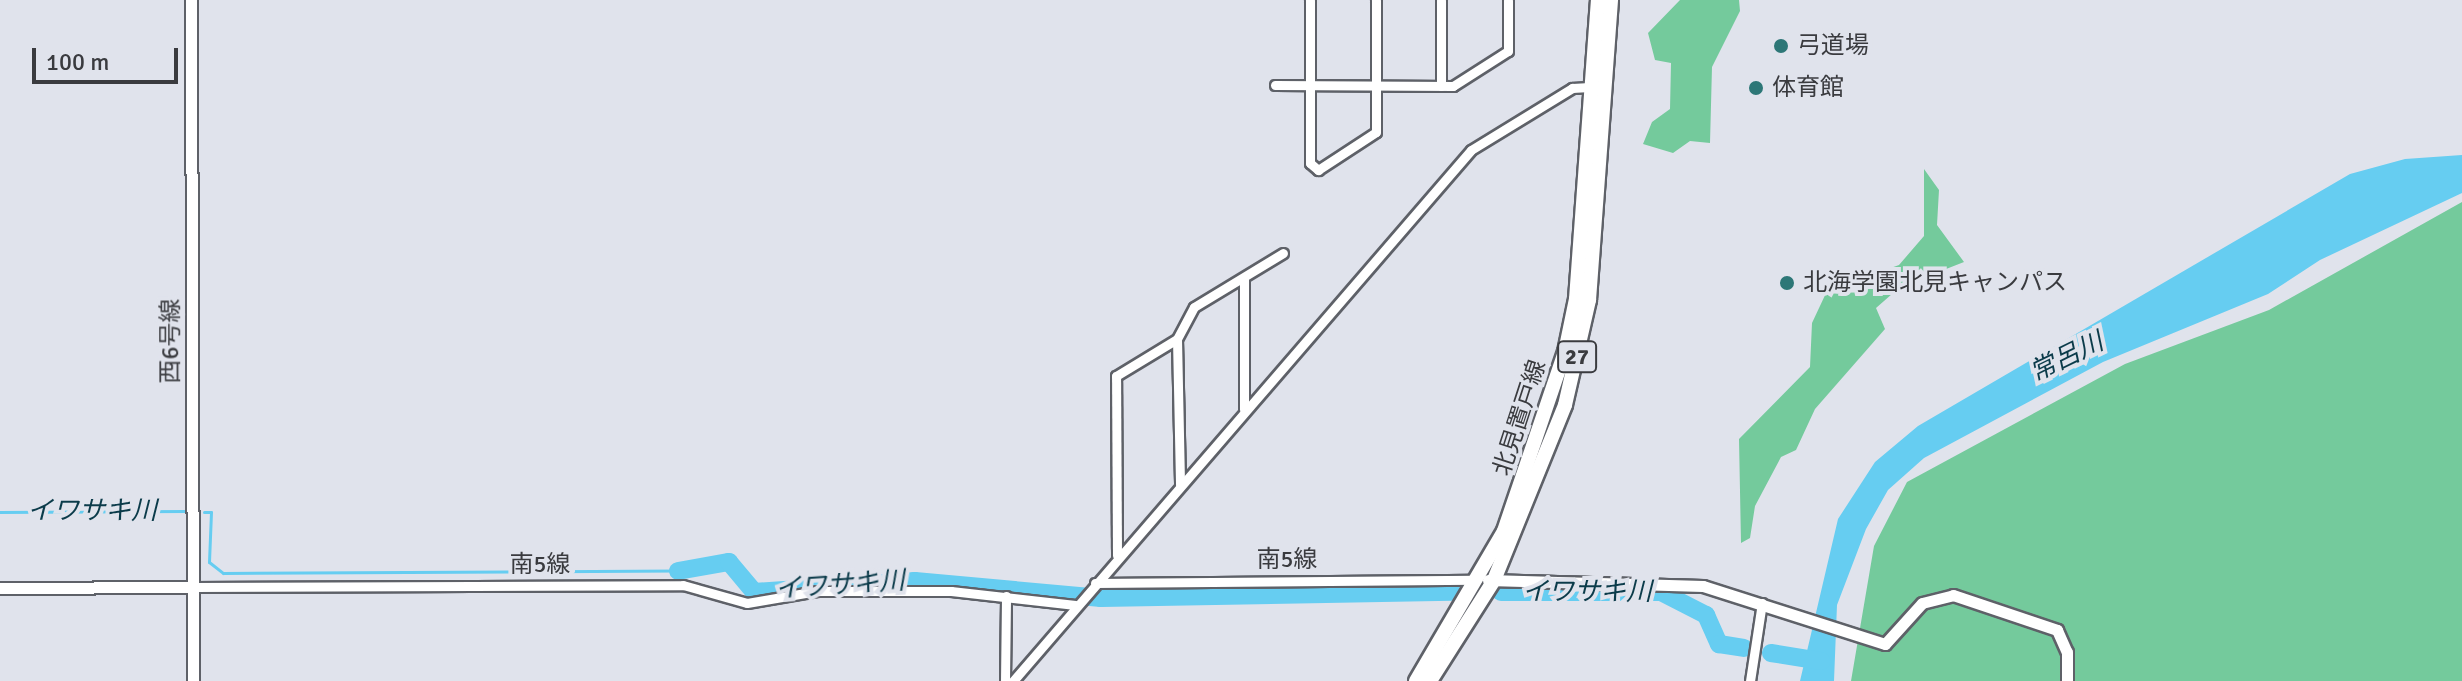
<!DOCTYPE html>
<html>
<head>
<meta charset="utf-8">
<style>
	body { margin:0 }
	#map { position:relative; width:2462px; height:681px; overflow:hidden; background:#e0e3ec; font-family:Signika,"Noto Sans JP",sans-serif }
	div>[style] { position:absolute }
	.forest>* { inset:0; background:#74ca9c }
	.water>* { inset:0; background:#66cdf1 }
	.stream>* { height:3px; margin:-1.5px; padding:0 1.5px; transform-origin:1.5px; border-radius:1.5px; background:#66cdf1 }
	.river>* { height:18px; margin:-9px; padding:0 9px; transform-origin:9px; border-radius:9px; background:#66cdf1 }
	.roads { filter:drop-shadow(2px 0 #5e6168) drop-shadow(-2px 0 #5e6168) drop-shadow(0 2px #5e6168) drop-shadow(0 -2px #5e6168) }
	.minor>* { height:9px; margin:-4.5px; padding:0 4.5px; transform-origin:4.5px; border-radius:4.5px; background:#fff }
	.tertiary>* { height:11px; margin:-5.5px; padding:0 5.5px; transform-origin:5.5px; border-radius:5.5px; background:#fff }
	.primary>* { height:14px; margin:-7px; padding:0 7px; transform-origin:7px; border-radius:7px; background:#fff }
	.dots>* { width:22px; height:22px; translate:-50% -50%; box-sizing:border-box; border:4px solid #e0e3ec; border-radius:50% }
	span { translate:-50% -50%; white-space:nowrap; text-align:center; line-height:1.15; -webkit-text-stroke:8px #e0e3ec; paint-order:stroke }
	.shield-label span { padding:2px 6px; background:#e0e3ec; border:2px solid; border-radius:6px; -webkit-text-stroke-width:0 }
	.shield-label { font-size:22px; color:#3a3b3f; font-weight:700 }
	.poi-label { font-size:24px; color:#3a3b3f }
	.left { translate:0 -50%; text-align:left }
	.street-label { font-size:24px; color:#3a3b3f }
	.water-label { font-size:26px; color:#0b3b4a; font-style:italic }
	.scale { position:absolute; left:32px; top:48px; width:146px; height:36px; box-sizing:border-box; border:4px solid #3a3b3f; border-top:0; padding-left:10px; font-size:24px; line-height:28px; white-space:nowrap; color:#3a3b3f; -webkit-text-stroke:6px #e0e3ec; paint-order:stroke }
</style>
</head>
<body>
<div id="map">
	<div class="forest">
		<i style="clip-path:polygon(1680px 0,1739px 0,1740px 11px,1712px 67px,1710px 143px,1690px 141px,1673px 153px,1643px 144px,1652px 122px,1670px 109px,1671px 63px,1655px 60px,1648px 33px)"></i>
		<i style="clip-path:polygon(1924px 169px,1939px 190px,1937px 225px,1964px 262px,1900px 287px,1876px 308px,1885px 329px,1815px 409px,1796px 450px,1781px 457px,1755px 506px,1750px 538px,1741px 543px,1739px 439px,1810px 367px,1812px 323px,1827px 291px,1899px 265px,1924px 236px)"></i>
		<i style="clip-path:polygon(2462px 202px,2462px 681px,1851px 681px,1874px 546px,1907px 482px,2125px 364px,2269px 310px)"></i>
	</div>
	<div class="water">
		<i style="clip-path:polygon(2462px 155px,2462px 193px,2320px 260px,2268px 294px,2103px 362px,1924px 458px,1888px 490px,1866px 529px,1837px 605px,1834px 681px,1800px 681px,1838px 519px,1875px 462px,1918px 426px,2350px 174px,2405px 159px)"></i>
	</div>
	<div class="stream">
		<i style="left:0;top:512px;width:185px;rotate:-0.3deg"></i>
		<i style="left:204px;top:512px;width:7px"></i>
		<i style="left:211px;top:512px;width:50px;rotate:92.3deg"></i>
		<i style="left:209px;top:562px;width:18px;rotate:38deg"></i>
		<i style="left:223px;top:573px;width:455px;rotate:-0.3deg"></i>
		<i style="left:1068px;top:598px;width:4px;rotate:-45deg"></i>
	</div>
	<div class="river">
		<i style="left:678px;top:571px;width:52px;rotate:-10deg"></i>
		<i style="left:729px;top:562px;width:39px;rotate:50deg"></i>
		<i style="left:754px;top:592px;width:161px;rotate:-3.9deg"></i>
		<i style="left:915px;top:581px;width:187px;rotate:5.2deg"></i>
		<i style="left:1101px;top:598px;width:351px;rotate:-1deg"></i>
		<i style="left:1501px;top:592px;width:160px"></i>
		<i style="left:1661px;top:592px;width:51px;rotate:27.1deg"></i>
		<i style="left:1706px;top:615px;width:32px;rotate:66deg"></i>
		<i style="left:1719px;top:644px;width:25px;rotate:9deg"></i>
		<i style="left:1771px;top:653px;width:51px;rotate:9.1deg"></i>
	</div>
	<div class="roads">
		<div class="minor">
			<i style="left:1310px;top:0;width:163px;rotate:90deg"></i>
			<i style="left:1310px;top:163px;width:11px;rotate:41deg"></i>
			<i style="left:1318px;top:170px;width:69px;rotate:-33.2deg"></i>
			<i style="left:1376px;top:132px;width:132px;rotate:-90deg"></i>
			<i style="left:1275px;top:85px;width:178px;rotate:0.3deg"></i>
			<i style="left:1453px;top:86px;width:65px;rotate:-32.5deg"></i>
			<i style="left:1508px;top:51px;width:51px;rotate:-90deg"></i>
			<i style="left:1441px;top:86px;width:86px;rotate:-90deg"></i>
			<i style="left:1244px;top:278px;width:131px;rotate:90deg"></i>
			<i style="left:1177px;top:339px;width:36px;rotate:-62deg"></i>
			<i style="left:1194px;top:307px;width:104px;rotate:-31.2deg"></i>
			<i style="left:1117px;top:555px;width:179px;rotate:-90.3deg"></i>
			<i style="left:1116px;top:376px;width:71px;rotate:-31.2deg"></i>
			<i style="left:1177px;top:339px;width:146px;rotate:88.8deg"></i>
			<i style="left:1095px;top:583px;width:381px;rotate:-0.5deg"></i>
			<i style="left:193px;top:587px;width:490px;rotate:-0.2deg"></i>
			<i style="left:683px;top:585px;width:66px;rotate:15.7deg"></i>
			<i style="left:747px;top:603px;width:71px;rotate:-9.7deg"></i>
			<i style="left:817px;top:591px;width:134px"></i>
			<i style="left:951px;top:591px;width:125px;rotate:6.4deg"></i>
			<i style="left:1005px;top:681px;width:85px;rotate:-89.3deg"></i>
			<i style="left:1013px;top:681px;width:701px;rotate:-49.22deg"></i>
			<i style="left:1471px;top:150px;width:119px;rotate:-31.5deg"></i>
			<i style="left:1572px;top:88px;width:22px;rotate:-3deg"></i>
			<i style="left:1750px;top:681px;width:79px;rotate:-81.3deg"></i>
		</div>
		<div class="tertiary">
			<i style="left:191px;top:0;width:681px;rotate:89.83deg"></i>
			<i style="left:1488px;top:580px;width:215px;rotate:1.6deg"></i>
			<i style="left:1703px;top:586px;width:191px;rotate:17.7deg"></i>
			<i style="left:1885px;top:644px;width:55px;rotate:-47.9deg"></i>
			<i style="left:1922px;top:603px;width:32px;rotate:-14deg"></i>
			<i style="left:1953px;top:595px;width:110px;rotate:18.6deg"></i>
			<i style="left:2057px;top:630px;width:24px;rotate:66deg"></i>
			<i style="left:2067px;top:652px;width:29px;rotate:90deg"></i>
			<i style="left:0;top:588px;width:193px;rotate:-0.3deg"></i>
		</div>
		<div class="primary">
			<i style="left:1416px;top:681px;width:174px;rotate:-59.6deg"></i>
			<i style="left:1504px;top:531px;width:189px;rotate:-71.2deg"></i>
			<i style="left:1565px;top:352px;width:54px;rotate:-78.3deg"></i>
			<i style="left:1576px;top:299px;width:300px;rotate:-85.8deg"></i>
			<i style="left:1430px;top:681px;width:120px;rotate:-57.6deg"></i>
			<i style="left:1494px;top:580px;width:189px;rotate:-67.9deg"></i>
			<i style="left:1565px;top:405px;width:108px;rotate:-77.1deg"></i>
			<i style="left:1589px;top:300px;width:301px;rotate:-85.8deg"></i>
		</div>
	</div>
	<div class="dots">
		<i style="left:1781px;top:46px;background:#2d7777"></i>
		<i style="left:1756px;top:88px;background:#2d7777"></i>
		<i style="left:1787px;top:283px;background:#2d7777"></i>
	</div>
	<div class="shield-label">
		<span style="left:1577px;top:357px">27</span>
	</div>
	<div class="poi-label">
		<span class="left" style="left:1797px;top:46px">弓道場</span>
		<span class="left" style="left:1772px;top:88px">体育館</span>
		<span class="left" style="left:1803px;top:283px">北海学園北見キャンパス</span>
	</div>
	<div class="street-label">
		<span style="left:171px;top:341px;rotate:-90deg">西6号線</span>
		<span style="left:1520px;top:418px;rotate:-72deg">北見置戸線</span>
		<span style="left:1287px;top:560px">南5線</span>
		<span style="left:540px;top:565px">南5線</span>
	</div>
	<div class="water-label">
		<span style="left:2067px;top:358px;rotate:-26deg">常呂川</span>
		<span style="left:92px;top:512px">イワサキ川</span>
		<span style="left:840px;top:586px;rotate:-4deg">イワサキ川</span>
		<span style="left:1587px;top:593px">イワサキ川</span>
	</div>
	<div class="scale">100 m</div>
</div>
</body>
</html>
